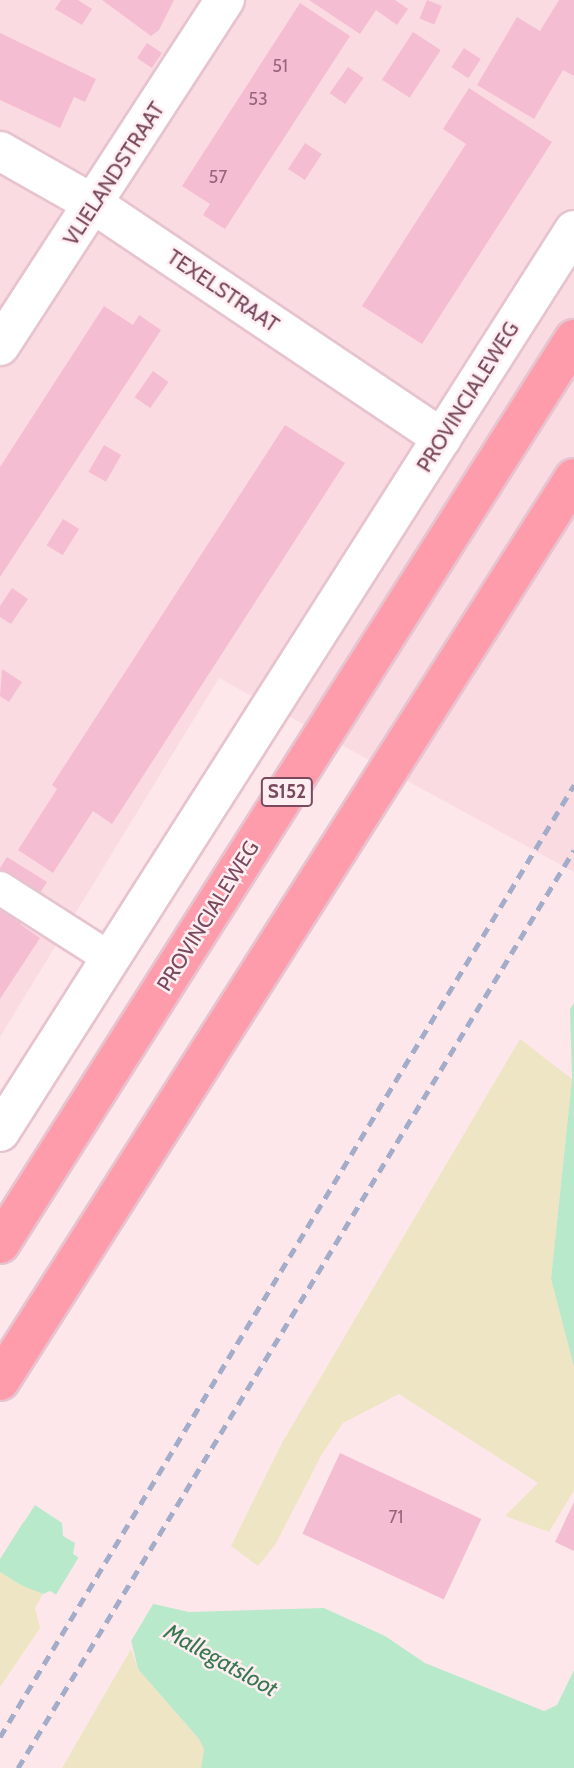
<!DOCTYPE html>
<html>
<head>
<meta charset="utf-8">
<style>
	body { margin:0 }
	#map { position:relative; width:574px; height:1768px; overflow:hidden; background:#fee7eb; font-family:Cabin,sans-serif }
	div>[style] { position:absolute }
	.residential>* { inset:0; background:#fbdbe2 }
	.green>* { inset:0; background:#ede5c4 }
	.water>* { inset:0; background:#b9e9cb }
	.pier>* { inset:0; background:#fee7eb; transform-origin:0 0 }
	.building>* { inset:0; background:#f5bdd2; transform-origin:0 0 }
	.roads { filter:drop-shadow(2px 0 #e6c3ce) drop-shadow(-2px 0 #e6c3ce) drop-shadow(0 2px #e6c3ce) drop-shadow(0 -2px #e6c3ce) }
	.service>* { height:32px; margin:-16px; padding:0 16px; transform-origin:16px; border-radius:16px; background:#fff }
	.minor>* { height:38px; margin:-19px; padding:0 19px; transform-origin:19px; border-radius:19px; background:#fff }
	.primary>* { height:38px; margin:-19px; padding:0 19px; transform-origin:19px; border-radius:19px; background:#ff9cab }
	.rail>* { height:5px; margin-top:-2.5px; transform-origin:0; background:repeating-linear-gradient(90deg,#a3adc9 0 10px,transparent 0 17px) }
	span { translate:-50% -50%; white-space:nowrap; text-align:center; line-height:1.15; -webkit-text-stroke:5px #ffeef1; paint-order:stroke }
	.number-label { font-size:18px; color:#98667b }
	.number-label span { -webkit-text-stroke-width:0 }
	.shield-label span { padding:2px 5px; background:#ffeef1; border:2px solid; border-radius:5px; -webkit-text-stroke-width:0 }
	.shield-label { font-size:19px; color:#79495e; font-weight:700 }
	.street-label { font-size:21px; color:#79495e }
	.water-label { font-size:23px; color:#387851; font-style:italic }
</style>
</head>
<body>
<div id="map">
	<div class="residential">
		<i style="clip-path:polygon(0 0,574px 0,574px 872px,219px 678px,0 1037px)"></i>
	</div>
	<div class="green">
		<i style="clip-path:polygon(520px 1039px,572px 1079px,551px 1279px,574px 1367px,574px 1490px,549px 1532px,505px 1516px,538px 1483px,399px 1394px,343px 1423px,322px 1454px,275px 1545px,258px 1566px,231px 1546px,282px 1443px)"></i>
		<i style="clip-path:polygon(0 1572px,43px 1594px,35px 1608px,40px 1628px,0 1687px)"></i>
		<i style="clip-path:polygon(131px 1649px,138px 1669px,199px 1739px,204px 1749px,201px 1768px,62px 1768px)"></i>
	</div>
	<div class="water">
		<i style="clip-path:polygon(574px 1003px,574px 1367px,551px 1279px,572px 1079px,570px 1009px)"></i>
		<i style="clip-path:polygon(35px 1505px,62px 1523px,63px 1536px,75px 1543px,73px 1554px,154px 1604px,189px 1612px,324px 1608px,385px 1636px,425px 1663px,544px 1711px,557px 1705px,574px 1670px,574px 1768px,201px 1768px,204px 1749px,199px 1739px,138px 1669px,131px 1640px,50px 1591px,43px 1594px,21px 1585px,0 1572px,0 1507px,24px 1522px)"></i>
	</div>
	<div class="pier">
		<i style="clip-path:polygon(0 1506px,24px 1521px,0 1559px)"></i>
		<i style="left:80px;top:1555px;width:88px;height:50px;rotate:31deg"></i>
	</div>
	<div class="building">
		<i style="clip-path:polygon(61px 0,78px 0,92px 9px,82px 25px,55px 9px)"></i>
		<i style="clip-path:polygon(102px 0,174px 0,159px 30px,151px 36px)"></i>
		<i style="clip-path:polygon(309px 0,395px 0,408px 9px,397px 25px,376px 10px,360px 34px)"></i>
		<i style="left:427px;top:0;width:16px;height:20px;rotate:22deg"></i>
		<i style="clip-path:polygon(559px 0,574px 0,574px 76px,563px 70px,534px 119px,477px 85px,517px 17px,540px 31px)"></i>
		<i style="clip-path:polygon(300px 3px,350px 36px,225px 229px,203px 215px,210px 204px,182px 186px)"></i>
		<i style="left:413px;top:32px;width:33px;height:57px;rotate:33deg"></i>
		<i style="clip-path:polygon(0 33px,96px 79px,85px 102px,74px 97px,60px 128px,0 100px)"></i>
		<i style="left:147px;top:43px;width:18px;height:18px;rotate:34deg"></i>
		<i style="left:464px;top:48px;width:20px;height:23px;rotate:33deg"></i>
		<i style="left:348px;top:67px;width:19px;height:32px;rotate:35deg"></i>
		<i style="clip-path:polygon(469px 88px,552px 142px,422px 344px,362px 306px,466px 144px,443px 129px)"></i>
		<i style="left:305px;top:143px;width:20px;height:31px;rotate:33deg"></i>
		<i style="clip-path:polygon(104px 306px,133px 325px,139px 315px,161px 330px,0 577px,0 467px)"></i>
		<i style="left:153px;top:371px;width:19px;height:32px;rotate:35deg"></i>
		<i style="clip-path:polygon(285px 425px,345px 463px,112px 824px,93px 811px,53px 873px,18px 850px,57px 789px,52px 785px)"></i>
		<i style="left:104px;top:445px;width:20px;height:31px;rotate:30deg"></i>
		<i style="left:63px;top:519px;width:19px;height:31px;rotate:32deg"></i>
		<i style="clip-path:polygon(12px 588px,28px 599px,11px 624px,0 617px,0 606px)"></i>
		<i style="clip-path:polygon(2px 669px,22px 682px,9px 702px,0 696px)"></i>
		<i style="clip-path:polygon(7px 857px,47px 882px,20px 924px,40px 938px,0 999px,0 868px)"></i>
		<i style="left:340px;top:1453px;width:156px;height:89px;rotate:25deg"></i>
		<i style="clip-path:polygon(574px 1502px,574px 1551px,555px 1542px)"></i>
	</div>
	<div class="roads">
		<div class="service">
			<i style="left:0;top:888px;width:132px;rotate:32.6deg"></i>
		</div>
		<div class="minor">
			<i style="left:0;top:151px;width:109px;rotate:29.6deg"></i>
			<i style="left:95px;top:205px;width:418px;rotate:33.9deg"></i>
			<i style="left:0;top:346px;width:413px;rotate:-57deg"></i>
			<i style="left:0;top:1132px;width:1069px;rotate:-57.53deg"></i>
		</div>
		<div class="primary">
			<i style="left:0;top:1244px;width:1072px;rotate:-57.61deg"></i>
			<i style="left:0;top:1381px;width:1070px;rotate:-57.56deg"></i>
		</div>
	</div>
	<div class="rail">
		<i style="left:0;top:1737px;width:1112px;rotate:-58.91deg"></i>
		<i style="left:18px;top:1768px;width:1073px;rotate:-58.8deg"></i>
	</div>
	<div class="number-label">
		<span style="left:280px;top:66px">51</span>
		<span style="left:258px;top:99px">53</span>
		<span style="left:218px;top:177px">57</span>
		<span style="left:396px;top:1517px">71</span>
	</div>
	<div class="shield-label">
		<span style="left:287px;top:792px">S152</span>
	</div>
	<div class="street-label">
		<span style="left:114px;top:174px;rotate:-57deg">VLIELANDSTRAAT</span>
		<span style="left:223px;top:291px;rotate:34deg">TEXELSTRAAT</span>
		<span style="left:468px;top:397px;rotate:-58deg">PROVINCIALEWEG</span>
		<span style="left:208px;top:916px;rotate:-58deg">PROVINCIALEWEG</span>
	</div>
	<div class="water-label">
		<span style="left:221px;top:1660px;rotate:29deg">Mallegatsloot</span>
	</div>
</div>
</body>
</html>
